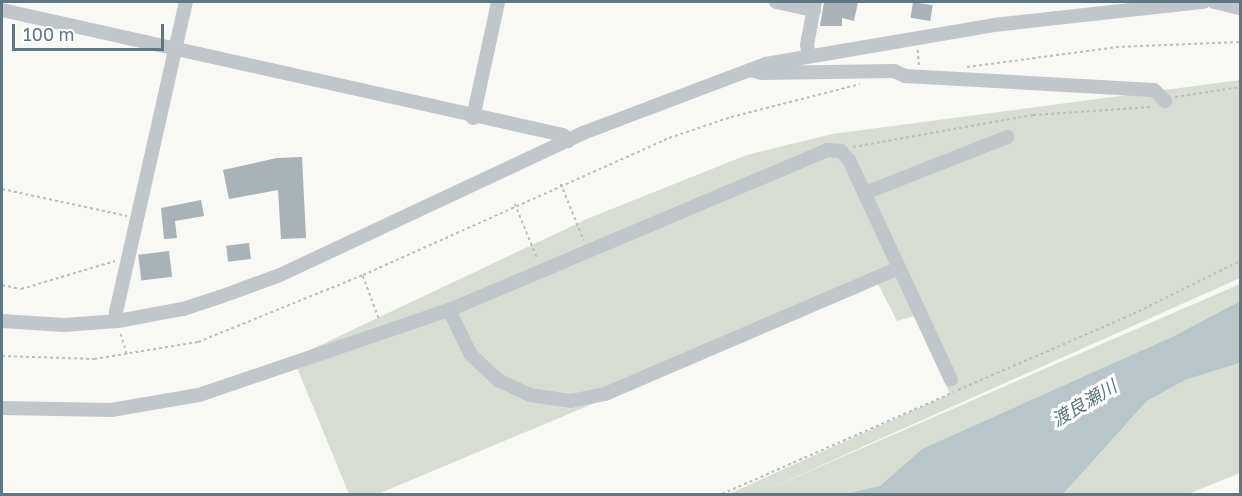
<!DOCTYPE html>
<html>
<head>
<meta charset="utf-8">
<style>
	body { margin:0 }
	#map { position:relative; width:1242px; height:496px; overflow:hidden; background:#f8f8f5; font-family:"Golos Text","Noto Sans JP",sans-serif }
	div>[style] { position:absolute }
	.green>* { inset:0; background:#d8ddd4 }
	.water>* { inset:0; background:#b8c6c9 }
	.building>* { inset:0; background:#a8b2b7; transform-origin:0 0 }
	.path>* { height:1.5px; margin-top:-0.75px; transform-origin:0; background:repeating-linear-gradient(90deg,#babec0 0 3px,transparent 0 6px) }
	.minor>* { height:14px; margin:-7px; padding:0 7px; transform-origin:7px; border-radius:7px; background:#c0c6c9 }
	span { translate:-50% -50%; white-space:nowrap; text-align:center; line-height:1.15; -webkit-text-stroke:6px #fff; paint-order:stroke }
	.water-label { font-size:18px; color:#5d767c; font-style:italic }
	.frame { position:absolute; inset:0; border:3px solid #627681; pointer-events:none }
	.scale { position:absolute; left:12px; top:24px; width:152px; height:27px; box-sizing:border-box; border:3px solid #627681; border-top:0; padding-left:8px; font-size:18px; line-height:21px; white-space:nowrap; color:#627681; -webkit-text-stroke:4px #fff; paint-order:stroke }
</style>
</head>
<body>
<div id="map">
	<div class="green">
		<i style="clip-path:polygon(1240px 80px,1240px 278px,766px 490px,1240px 284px,1240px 301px,1174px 336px,923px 449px,880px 486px,843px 494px,729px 494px,950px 394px,914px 316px,897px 321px,878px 284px,378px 494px,349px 494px,293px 358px,589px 218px,747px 155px,832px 134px)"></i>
		<i style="clip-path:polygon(1240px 363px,1240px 473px,1188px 494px,1063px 494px,1147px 401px,1185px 380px)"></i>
	</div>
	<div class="water">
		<i style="clip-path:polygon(1240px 301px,1240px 363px,1185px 380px,1147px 401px,1063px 494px,843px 494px,880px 486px,922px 449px,1174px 336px)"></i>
	</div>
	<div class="building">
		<i style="clip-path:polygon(824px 2px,858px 2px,854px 21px,842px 18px,842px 26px,820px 26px)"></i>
		<i style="left:913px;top:2px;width:20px;height:16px;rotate:9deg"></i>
		<i style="clip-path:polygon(302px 157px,306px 238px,281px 239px,278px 190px,229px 199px,223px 170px,277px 158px)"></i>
		<i style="clip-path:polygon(201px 200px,204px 216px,175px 221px,177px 238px,164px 239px,161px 208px)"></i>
		<i style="left:249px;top:243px;width:16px;height:23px;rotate:83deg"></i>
		<i style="left:169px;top:251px;width:26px;height:31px;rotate:83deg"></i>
	</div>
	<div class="path">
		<i style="left:918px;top:50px;width:16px;rotate:86deg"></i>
		<i style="left:967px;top:67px;width:150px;rotate:-7.6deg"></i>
		<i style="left:1116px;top:47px;width:124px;rotate:-2.3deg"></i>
		<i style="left:1175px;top:97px;width:66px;rotate:-8.7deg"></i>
		<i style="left:853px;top:147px;width:183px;rotate:-10.1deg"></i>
		<i style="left:1033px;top:115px;width:118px;rotate:-3.9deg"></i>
		<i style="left:561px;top:184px;width:61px;rotate:68deg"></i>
		<i style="left:2px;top:189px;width:128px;rotate:12.2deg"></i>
		<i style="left:515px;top:204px;width:58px;rotate:67.8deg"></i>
		<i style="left:363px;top:276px;width:46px;rotate:69.6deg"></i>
		<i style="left:2px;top:285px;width:19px;rotate:12deg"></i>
		<i style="left:21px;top:289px;width:98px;rotate:-16.6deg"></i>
		<i style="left:121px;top:334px;width:22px;rotate:74deg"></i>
		<i style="left:2px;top:356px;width:92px;rotate:1.9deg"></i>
		<i style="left:94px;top:359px;width:105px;rotate:-9.3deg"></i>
		<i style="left:198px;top:342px;width:178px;rotate:-22.1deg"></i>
		<i style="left:363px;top:275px;width:335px;rotate:-24.1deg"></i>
		<i style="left:669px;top:138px;width:65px;rotate:-18.7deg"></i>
		<i style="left:731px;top:117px;width:133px;rotate:-14.3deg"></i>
		<i style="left:958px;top:390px;width:191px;rotate:-23.5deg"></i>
		<i style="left:1133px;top:314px;width:119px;rotate:-26.4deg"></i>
		<i style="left:722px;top:494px;width:253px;rotate:-23.7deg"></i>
	</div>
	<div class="minor">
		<i style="left:776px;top:2px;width:39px;rotate:12deg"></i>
		<i style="left:1214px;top:2px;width:27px;rotate:13deg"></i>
		<i style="left:2px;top:10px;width:575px;rotate:12.56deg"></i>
		<i style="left:563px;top:135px;width:8px;rotate:50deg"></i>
		<i style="left:809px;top:56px;width:11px;rotate:-100deg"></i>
		<i style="left:807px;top:45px;width:44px;rotate:-79.5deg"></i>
		<i style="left:750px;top:70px;width:12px;rotate:14deg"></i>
		<i style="left:762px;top:73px;width:132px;rotate:-0.9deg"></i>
		<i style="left:894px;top:71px;width:12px;rotate:24deg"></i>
		<i style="left:905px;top:76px;width:249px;rotate:3.2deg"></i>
		<i style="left:1154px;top:90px;width:16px;rotate:45deg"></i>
		<i style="left:473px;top:118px;width:119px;rotate:-77.8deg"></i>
		<i style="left:865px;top:193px;width:153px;rotate:-21.5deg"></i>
		<i style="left:449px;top:310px;width:50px;rotate:63.9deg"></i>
		<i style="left:471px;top:355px;width:37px;rotate:43deg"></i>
		<i style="left:498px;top:380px;width:35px;rotate:25deg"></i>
		<i style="left:530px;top:395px;width:41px;rotate:8.3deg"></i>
		<i style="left:571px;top:401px;width:35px;rotate:-12deg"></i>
		<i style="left:605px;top:394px;width:320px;rotate:-23.2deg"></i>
		<i style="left:2px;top:321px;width:62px;rotate:3.7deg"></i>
		<i style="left:64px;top:325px;width:54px;rotate:-4.2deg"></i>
		<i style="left:118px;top:321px;width:66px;rotate:-10.5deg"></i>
		<i style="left:183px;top:309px;width:39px;rotate:-18deg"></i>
		<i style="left:220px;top:297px;width:64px;rotate:-20.1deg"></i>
		<i style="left:280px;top:275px;width:335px;rotate:-25.1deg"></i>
		<i style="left:583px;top:133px;width:196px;rotate:-20.7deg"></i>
		<i style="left:766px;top:64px;width:231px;rotate:-9.7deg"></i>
		<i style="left:994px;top:25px;width:211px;rotate:-6.3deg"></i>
		<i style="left:118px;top:321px;width:9px;rotate:-103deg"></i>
		<i style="left:116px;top:312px;width:318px;rotate:-77.3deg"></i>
		<i style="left:2px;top:408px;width:109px;rotate:1.1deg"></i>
		<i style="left:111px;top:410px;width:89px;rotate:-9.7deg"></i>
		<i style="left:199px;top:395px;width:264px;rotate:-18.8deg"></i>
		<i style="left:449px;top:310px;width:411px;rotate:-22.9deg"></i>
		<i style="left:828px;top:150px;width:13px;rotate:4deg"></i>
		<i style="left:841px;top:151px;width:12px;rotate:48deg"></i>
		<i style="left:849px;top:160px;width:242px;rotate:65.1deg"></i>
	</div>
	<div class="water-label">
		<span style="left:1084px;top:403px;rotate:-31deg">渡良瀬川</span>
	</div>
	<div class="frame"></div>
	<div class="scale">100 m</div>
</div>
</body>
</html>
